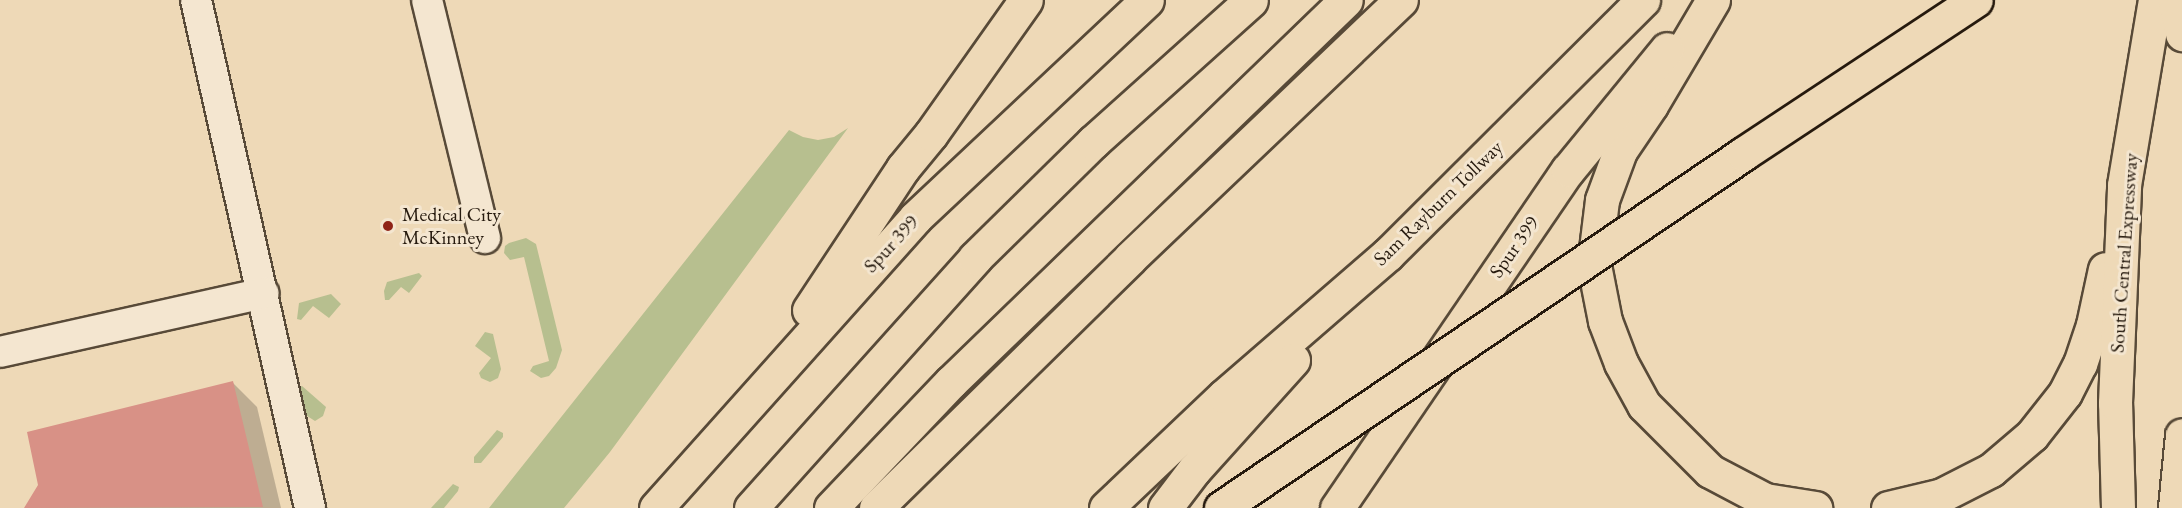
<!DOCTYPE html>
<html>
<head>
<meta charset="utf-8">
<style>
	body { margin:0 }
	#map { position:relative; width:2182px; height:508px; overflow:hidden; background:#eed9b7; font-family:"EB Garamond",serif }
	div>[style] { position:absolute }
	.green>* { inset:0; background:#b7bf8f }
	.shadow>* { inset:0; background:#0003 }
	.building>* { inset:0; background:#d89186 }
	.roads { filter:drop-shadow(2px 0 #584a38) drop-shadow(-2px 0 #584a38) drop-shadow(0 2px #584a38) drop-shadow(0 -2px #584a38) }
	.minor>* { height:30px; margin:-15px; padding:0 15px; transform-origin:15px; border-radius:15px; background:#f4e6d0 }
	.major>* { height:33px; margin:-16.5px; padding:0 16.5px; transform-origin:16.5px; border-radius:16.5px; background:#eed9b7 }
	.highway>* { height:33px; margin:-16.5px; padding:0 16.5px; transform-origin:16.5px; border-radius:16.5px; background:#eed9b7 }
	.bridges { filter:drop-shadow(2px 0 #261a0e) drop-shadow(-2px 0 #261a0e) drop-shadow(0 2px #261a0e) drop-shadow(0 -2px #261a0e) }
	.highway-bridge>* { height:33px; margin:-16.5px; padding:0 16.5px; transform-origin:16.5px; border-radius:16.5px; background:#eed9b7 }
	.dots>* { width:16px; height:16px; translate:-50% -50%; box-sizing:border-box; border:3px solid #f4e6d0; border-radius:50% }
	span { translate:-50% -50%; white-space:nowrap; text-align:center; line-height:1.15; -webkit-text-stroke:6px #f4e6d0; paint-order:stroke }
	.street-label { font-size:20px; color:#261a0e }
	.poi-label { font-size:20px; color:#261a0e }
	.left { translate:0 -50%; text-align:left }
</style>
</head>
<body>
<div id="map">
	<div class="green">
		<i style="clip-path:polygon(848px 128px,610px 452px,564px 508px,489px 508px,789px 130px,803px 137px,818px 140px,834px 137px)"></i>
		<i style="clip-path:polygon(526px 238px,536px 244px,562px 350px,556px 368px,549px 376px,541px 378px,530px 371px,533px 366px,549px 361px,524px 257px,510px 260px,504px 253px,505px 246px,509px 243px)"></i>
		<i style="clip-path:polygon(419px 273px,422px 276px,409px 293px,401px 287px,389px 300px,385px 300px,384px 291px,387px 282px)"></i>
		<i style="clip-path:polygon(331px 294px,341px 304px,329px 318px,313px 306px,301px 320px,297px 319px,299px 303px)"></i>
		<i style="clip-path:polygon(485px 332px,493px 334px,501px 369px,498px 378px,490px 382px,481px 378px,479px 373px,491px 358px,475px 346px)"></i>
		<i style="clip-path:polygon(302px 386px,326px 407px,323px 416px,315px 421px,304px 414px,298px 388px)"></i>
		<i style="clip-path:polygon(497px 430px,503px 433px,503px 437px,481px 463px,474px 463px,474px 457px)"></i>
		<i style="clip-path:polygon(453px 484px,459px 487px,458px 491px,444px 508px,431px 508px)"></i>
	</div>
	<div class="shadow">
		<i style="clip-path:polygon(232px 382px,257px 407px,281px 508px,26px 508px,40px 486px)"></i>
	</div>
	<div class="building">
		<i style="clip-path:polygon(233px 381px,263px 507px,24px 508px,38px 485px,27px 432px)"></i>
	</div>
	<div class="roads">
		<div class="minor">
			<i style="left:196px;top:0;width:521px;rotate:77.35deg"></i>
			<i style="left:427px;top:0;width:245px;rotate:76.3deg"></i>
			<i style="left:0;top:352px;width:270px;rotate:-12.6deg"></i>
		</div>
		<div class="major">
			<i style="left:1713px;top:0;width:122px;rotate:120.6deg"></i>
			<i style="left:1651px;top:105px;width:55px;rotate:124deg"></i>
			<i style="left:1620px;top:151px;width:52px;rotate:110.2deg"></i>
			<i style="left:1602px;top:200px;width:65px;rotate:97deg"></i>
			<i style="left:1594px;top:265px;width:57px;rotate:78.9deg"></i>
			<i style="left:1605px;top:321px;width:45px;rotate:69.1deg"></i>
			<i style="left:1621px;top:363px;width:48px;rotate:61.3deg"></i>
			<i style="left:1644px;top:405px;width:93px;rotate:45deg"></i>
			<i style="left:1710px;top:471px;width:62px;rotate:27.8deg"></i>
			<i style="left:1765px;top:500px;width:51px;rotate:9.1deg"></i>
			<i style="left:809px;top:310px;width:170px;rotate:-56.5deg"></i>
			<i style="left:903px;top:168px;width:44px;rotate:-50.5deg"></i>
			<i style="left:931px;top:134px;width:164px;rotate:-54.7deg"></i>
			<i style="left:656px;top:508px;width:389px;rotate:-48.2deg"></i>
			<i style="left:915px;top:218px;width:318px;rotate:-43.2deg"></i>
			<i style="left:1337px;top:508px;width:409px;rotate:-55.7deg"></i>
			<i style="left:1568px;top:170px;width:156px;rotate:-50.7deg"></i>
			<i style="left:1888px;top:508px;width:56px;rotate:-13.5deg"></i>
			<i style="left:1942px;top:495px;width:55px;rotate:-27deg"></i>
			<i style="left:1991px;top:470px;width:54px;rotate:-40.5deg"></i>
			<i style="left:2032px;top:435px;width:53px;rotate:-51.8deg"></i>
			<i style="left:2065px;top:393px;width:33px;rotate:-63deg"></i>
			<i style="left:2080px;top:364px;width:41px;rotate:-71.6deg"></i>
			<i style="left:2093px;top:325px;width:57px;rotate:-77.9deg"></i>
			<i style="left:2118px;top:508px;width:105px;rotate:-91.6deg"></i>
			<i style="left:2115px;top:403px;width:218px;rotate:-87.6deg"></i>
			<i style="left:2124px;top:185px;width:188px;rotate:-80.5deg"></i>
		</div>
		<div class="highway">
			<i style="left:2175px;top:0;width:35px;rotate:78deg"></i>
			<i style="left:751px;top:508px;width:336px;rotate:-48.1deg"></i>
			<i style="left:975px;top:258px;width:165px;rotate:-44.5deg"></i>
			<i style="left:1093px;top:142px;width:212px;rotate:-41.9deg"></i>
			<i style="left:831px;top:508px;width:174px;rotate:-46.4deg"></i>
			<i style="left:951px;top:382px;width:549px;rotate:-44.04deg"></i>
			<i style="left:876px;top:508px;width:356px;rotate:-44.5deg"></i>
			<i style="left:1130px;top:258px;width:374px;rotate:-43.6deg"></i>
			<i style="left:1106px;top:508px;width:163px;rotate:-43.5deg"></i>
			<i style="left:1224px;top:396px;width:217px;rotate:-40.9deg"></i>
			<i style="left:1388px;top:254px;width:360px;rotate:-44.9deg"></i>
			<i style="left:1165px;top:508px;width:48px;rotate:-52.7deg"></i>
			<i style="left:1194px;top:470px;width:148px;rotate:-48deg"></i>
			<i style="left:2175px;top:508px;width:73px;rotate:-84.5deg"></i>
		</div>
	</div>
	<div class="bridges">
		<div class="highway-bridge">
			<i style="left:1221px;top:508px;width:631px;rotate:-34.14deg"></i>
			<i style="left:1743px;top:154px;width:279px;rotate:-33.5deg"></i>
		</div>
	</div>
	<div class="dots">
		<i style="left:388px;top:226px;background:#8f2418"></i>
	</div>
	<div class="street-label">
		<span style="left:1438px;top:203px;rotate:-44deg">Sam Rayburn Tollway</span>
		<span style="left:891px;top:244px;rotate:-47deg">Spur 399</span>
		<span style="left:1514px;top:247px;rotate:-55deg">Spur 399</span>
		<span style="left:2124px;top:253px;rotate:-86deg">South Central Expressway</span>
	</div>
	<div class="poi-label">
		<span class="left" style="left:402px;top:226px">Medical City<br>McKinney</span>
	</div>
</div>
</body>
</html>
